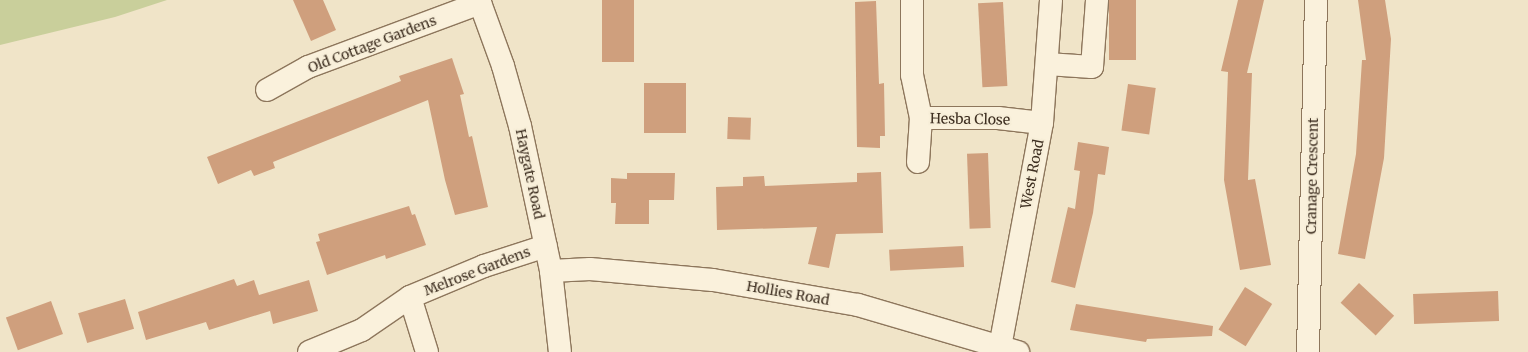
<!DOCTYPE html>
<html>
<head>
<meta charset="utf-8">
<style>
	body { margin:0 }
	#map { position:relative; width:1528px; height:352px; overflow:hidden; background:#f0e4c8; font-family:Merriweather,serif }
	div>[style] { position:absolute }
	.green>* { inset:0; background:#c9cf9b }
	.building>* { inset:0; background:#cf9f7d; transform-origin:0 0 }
	.roads { filter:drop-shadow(1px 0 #8d765c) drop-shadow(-1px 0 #8d765c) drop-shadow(0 1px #8d765c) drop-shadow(0 -1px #8d765c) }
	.minor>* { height:22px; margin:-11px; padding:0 11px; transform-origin:11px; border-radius:11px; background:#faf1dc }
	span { translate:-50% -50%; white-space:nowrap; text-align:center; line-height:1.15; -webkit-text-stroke:4px #f7eed8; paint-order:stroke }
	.street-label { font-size:14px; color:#3d2e20 }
</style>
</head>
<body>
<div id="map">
	<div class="green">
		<i style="clip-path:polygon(0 0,167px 0,115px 17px,0 45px)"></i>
	</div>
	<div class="building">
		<i style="clip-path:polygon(293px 0,323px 0,336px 30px,311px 41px)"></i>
		<i style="left:602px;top:0;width:32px;height:62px"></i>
		<i style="left:1109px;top:0;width:27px;height:60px"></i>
		<i style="clip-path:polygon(1238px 0,1264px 0,1247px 73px,1252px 73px,1248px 180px,1255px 179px,1271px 265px,1240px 270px,1224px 180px,1228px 72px,1221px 71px)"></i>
		<i style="clip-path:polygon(1358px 0,1385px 0,1391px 39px,1384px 158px,1365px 259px,1338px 254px,1356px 154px,1362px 60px,1366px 60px)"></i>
		<i style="clip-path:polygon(876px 1px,879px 84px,884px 83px,885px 136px,880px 136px,880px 148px,857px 147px,855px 2px)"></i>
		<i style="left:1003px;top:2px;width:84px;height:25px;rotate:87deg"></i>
		<i style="clip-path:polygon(452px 58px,464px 94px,460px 95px,469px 137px,472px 136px,488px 207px,455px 215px,445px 180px,428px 100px,273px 162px,275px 168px,254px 176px,251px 170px,218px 184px,207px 157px,401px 81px,399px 76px)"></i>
		<i style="left:644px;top:83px;width:42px;height:50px"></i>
		<i style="left:1128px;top:84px;width:28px;height:47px;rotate:8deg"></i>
		<i style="left:728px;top:117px;width:23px;height:22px;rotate:2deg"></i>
		<i style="clip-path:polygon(1078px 142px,1109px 147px,1105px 175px,1098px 174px,1093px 213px,1075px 288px,1051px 282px,1068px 207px,1075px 209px,1080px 171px,1074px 170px)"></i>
		<i style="left:988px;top:153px;width:75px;height:21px;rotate:88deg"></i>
		<i style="clip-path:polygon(881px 172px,883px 233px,836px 234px,829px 268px,808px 264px,817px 227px,717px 230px,716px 187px,743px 186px,743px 177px,764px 176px,765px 186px,857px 182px,857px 173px)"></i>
		<i style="clip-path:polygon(627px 173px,675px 173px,674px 200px,649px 200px,649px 224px,615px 224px,616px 203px,611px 203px,611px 178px,627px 179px)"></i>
		<i style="clip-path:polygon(409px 206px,412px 215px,415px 214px,426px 245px,386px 259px,385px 255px,327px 275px,316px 242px,320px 241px,318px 234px)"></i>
		<i style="left:963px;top:246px;width:21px;height:74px;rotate:87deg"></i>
		<i style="clip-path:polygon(234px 279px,237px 286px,254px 280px,259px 295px,309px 280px,318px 311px,273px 324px,270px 311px,209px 330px,206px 322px,146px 340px,138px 312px)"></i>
		<i style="left:1359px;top:283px;width:48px;height:27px;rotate:43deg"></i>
		<i style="left:1245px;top:287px;width:32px;height:50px;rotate:32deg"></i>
		<i style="left:1498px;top:291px;width:30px;height:85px;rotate:88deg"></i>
		<i style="left:125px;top:299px;width:31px;height:49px;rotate:73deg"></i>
		<i style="left:51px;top:301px;width:35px;height:48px;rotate:70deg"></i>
		<i style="clip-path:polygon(1076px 304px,1213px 326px,1212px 336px,1147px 339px,1146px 342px,1070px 330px)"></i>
	</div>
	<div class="roads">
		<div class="minor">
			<i style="left:479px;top:0;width:70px;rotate:70deg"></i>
			<i style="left:503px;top:66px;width:62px;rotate:74.2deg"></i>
			<i style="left:520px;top:126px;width:148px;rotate:77.9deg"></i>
			<i style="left:551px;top:271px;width:81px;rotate:83.7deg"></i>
			<i style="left:912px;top:0;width:75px;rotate:90deg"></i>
			<i style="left:912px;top:75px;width:44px;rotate:78.2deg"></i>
			<i style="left:921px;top:118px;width:77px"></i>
			<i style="left:998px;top:118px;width:44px;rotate:6.5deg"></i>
			<i style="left:1047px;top:64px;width:45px;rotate:3.8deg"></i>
			<i style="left:1092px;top:67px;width:67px;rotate:-85.7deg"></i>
			<i style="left:267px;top:90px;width:47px;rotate:-29.3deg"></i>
			<i style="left:308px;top:67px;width:184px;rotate:-20.4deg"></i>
			<i style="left:918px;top:162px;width:44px;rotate:-86.1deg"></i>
			<i style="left:551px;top:271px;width:39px;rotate:-3deg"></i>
			<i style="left:590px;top:269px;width:123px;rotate:5.1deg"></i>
			<i style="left:713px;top:280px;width:147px;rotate:9.8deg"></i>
			<i style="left:858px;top:305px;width:167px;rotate:16.4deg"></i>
			<i style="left:410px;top:297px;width:58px;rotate:72.8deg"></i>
			<i style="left:1000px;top:347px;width:228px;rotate:-79.4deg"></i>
			<i style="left:1042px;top:123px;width:123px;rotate:-85.8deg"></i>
			<i style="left:309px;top:352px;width:57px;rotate:-22.5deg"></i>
			<i style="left:362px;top:330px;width:58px;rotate:-34.5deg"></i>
			<i style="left:410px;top:297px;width:80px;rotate:-22.7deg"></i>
			<i style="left:484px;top:266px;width:65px;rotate:-17.9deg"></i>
			<i style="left:1308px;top:352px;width:352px;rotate:-88.7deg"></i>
		</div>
	</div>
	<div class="street-label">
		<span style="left:372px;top:44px;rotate:-21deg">Old Cottage Gardens</span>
		<span style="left:970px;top:119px;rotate:1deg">Hesba Close</span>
		<span style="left:530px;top:174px;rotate:78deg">Haygate Road</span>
		<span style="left:1032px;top:174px;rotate:-79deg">West Road</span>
		<span style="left:1312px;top:176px;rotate:-89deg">Cranage Crescent</span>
		<span style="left:477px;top:271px;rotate:-21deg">Melrose Gardens</span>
		<span style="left:788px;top:293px;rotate:10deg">Hollies Road</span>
	</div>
</div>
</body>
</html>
